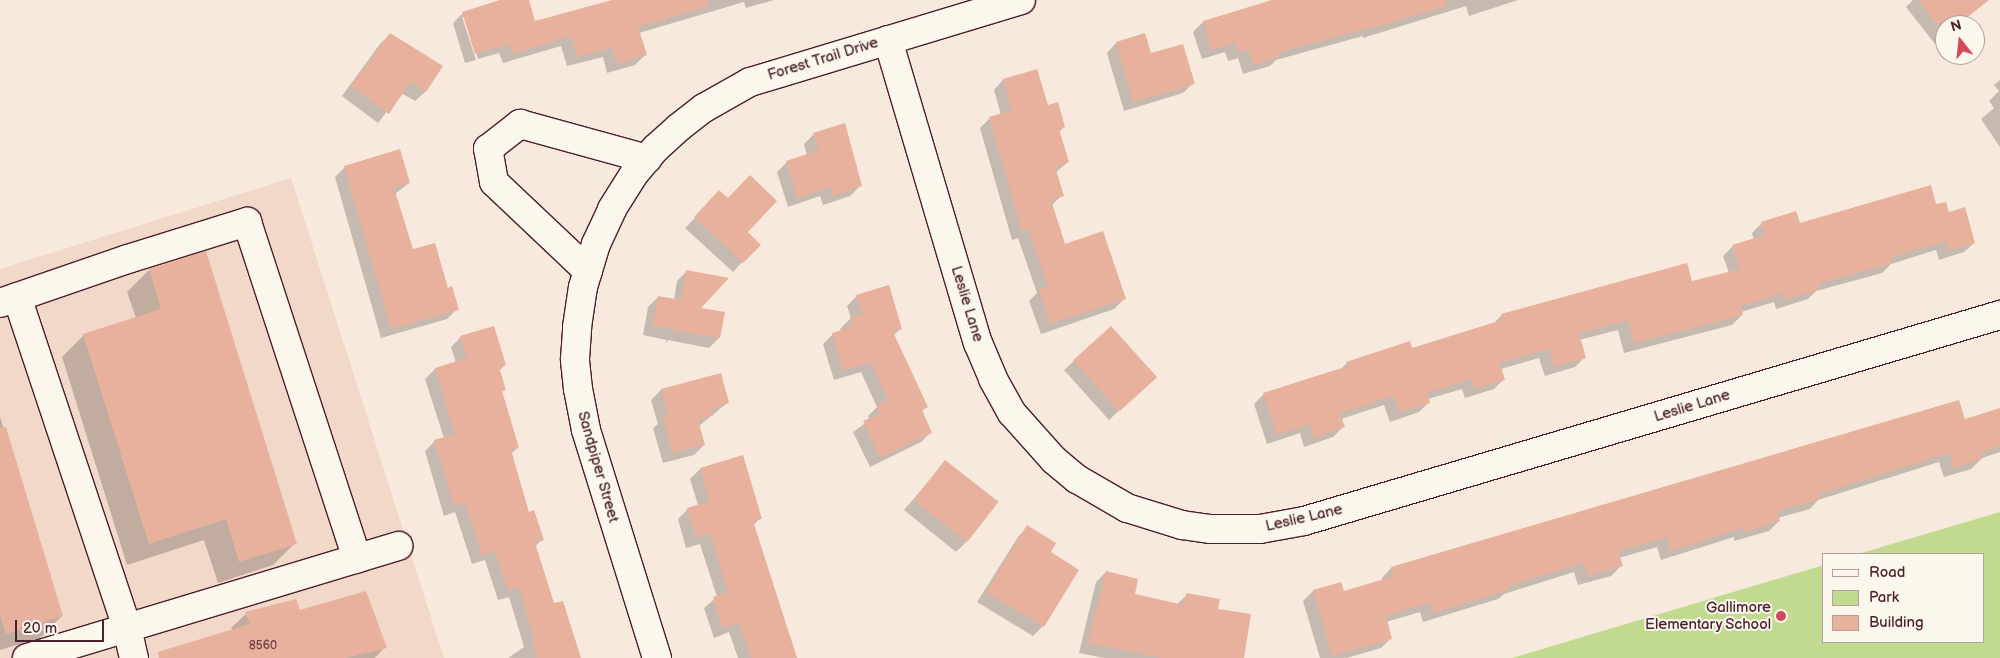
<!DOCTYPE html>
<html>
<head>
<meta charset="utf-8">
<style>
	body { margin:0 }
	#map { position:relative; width:2000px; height:658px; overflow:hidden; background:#f7e9dc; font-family:"Balsamiq Sans",sans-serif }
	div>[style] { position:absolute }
	.built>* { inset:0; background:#f2d8c9 }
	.green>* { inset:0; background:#c1da90 }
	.shadow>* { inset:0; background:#0003 }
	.building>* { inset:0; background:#e8b19d; transform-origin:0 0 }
	.roads { filter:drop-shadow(1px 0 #4a1f2b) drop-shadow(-1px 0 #4a1f2b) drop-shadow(0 1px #4a1f2b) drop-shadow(0 -1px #4a1f2b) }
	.minor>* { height:28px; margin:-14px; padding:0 14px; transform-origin:14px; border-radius:14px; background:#fbf7ec }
	.dots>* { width:14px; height:14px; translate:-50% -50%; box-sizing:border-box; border:2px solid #fbf7ec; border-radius:50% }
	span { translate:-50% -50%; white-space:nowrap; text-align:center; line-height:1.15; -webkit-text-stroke:4px #fbf7ec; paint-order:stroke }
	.number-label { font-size:12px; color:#724448 }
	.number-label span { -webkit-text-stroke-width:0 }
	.street-label { font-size:15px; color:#4a1f2b }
	.poi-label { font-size:15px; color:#4a1f2b }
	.right { translate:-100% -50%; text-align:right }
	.legend { position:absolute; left:1822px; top:553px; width:162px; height:90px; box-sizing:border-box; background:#fbf7ec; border:1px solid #b4a19f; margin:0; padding:6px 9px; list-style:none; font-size:15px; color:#4a1f2b }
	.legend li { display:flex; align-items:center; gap:10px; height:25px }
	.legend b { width:25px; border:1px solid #b4a19f }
	.north { position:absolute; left:1935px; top:15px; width:50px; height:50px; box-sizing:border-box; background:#fbf7ec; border:1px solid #b4a19f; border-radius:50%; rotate:344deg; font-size:14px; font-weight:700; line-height:20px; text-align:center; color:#4a1f2b }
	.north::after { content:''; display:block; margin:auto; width:18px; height:22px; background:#d1495b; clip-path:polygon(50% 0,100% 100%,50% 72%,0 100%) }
	.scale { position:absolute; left:15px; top:620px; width:89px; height:22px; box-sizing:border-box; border:2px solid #4a1f2b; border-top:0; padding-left:6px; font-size:15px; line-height:18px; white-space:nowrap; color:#4a1f2b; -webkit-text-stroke:4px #fbf7ec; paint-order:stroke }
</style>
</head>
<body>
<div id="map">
	<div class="built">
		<i style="clip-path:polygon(291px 178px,444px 658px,0 658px,0 269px)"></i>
	</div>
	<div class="green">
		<i style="clip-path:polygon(2000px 512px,2000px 658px,1512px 658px,1824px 565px,1824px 642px,1984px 642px,1984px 554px,1858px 554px)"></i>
	</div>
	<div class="shadow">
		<i style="clip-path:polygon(504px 0,527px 0,534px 23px,616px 0,774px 0,746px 8px,744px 2px,639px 33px,645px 55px,635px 65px,607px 73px,603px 57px,567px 66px,561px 46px,503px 63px,499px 53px,478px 59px,465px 17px,462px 17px,476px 60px,465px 63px,453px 23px,463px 13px)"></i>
		<i style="clip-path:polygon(1278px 0,1518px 0,1469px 16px,1466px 6px,1363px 38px,1363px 36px,1276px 60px,1270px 66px,1243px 74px,1238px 58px,1228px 61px,1225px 52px,1202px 59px,1193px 32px,1203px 22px)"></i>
		<i style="clip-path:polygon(1913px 0,1988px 0,1958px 25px,1945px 25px,1945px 35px,1935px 44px,1906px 7px)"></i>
		<i style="clip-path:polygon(390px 34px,441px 66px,425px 92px,415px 101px,401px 93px,378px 123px,342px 96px,380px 44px)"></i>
		<i style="clip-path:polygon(1116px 43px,1150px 55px,1193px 83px,1183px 93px,1124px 111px,1107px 53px)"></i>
		<i style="clip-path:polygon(1003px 80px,1047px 107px,1064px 127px,1059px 132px,1068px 162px,1055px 173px,1062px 195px,1052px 205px,1064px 245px,1124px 299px,1114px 309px,1041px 334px,1029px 301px,1037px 293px,1018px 238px,1012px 240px,980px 128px,990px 118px,1001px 115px,994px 90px)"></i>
		<i style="clip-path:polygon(2000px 80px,2000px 147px,1981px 119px,1994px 108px,1989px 101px,1999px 91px,1994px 85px)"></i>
		<i style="clip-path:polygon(814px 134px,860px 186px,850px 196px,823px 205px,820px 196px,788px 207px,777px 172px,787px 162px,807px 155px,804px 144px)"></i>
		<i style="clip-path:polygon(345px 167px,409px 183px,395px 194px,412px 250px,447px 289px,457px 309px,447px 319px,381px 338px,335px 177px)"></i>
		<i style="clip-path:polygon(710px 202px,746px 232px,742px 262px,733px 272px,685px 228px)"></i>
		<i style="clip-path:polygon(1935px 206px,1948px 214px,1974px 243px,1964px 252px,1939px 260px,1936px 250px,1891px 264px,1882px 273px,1816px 291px,1808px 299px,1776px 309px,1774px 302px,1741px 312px,1742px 315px,1732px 325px,1624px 353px,1618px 330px,1579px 340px,1585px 357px,1575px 367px,1545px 376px,1539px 358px,1501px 369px,1504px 379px,1494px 389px,1465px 398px,1462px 389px,1428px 399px,1429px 402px,1419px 412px,1390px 422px,1384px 405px,1341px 419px,1343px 427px,1333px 437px,1304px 447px,1300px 433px,1267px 444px,1254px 404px,1264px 394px,1340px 370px,1347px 363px,1411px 349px,1492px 325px,1501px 316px,1691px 283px,1729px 273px,1723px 256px,1733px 246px,1754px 240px,1752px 233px,1762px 223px,1799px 225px)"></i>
		<i style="clip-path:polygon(149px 270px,295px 543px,273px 565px,218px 583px,204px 540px,127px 565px,62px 357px,84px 335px,136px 318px,127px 292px)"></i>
		<i style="clip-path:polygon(687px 271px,699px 308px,719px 338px,709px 348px,668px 340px,666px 343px,666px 340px,643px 335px,648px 307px,658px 297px,674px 300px,677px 281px)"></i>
		<i style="clip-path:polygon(857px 296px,900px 329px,893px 336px,927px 406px,921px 412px,931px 432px,921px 442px,870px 467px,853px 432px,870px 420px,868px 416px,877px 407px,861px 372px,834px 380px,823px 344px,833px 334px,841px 331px,840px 329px,851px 318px,847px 306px)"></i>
		<i style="clip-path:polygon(461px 337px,505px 365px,499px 371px,504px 390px,501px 393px,517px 448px,511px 454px,528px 513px,542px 539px,535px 547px,553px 605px,579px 658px,508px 658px,524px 647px,509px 597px,498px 600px,485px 560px,472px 564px,455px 512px,444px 516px,425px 451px,435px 441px,444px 438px,425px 379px,435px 369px,456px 363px,451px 347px)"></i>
		<i style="clip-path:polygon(1074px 361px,1145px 386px,1109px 420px,1064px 370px)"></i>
		<i style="clip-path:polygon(661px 390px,727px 403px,699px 426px,704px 445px,694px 455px,663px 463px,653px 428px,658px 424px,651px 400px)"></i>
		<i style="clip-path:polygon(2000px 409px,2000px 452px,1982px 458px,1971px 469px,1944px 477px,1939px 462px,1818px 500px,1810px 509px,1778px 518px,1779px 521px,1769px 531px,1734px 541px,1734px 537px,1661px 560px,1657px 547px,1619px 558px,1621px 566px,1611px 576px,1578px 585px,1574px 572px,1504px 594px,1498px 599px,1423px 622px,1420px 612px,1386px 622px,1391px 638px,1381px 648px,1347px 658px,1320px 658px,1303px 601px,1313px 591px,1341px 583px,1343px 592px,1382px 581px,1382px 578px,1391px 568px,1965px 421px)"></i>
		<i style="clip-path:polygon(0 417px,62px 616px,40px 638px,0 650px)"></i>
		<i style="clip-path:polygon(946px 461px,966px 542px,956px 552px,904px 510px)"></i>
		<i style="clip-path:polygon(700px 469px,760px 518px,753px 526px,797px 658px,738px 658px,729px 632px,714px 638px,704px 608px,717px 597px,700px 544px,686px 548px,678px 519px,688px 509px,698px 505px,690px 479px)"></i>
		<i style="clip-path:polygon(1027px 527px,1049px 553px,1043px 626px,1033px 636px,977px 602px,1018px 537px)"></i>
		<i style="clip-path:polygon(1106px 572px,1133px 595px,1176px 605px,1187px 595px,1217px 610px,1243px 658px,1104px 658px,1079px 653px,1096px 582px)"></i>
		<i style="clip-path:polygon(295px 600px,299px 611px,385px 647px,375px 658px,173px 658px,233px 630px,231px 628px,246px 614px)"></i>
	</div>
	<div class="building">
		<i style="clip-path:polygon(500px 0,529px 0,535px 21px,612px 0,708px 0,709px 6px,638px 27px,647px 55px,617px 64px,612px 48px,577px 57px,571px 36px,513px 54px,509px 44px,475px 54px,462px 12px)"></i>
		<i style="clip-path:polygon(1272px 0,1446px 0,1447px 6px,1373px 28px,1372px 27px,1280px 52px,1281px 56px,1253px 65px,1248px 49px,1238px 52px,1235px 43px,1211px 50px,1203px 21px)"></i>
		<i style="clip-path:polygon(1918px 0,1989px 0,1957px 25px,1945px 25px,1945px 34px)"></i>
		<i style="clip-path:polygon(390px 33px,443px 66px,426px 92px,410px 82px,389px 114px,351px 86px)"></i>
		<i style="clip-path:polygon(1145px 33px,1151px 53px,1183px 44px,1195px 84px,1133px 102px,1116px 42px)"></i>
		<i style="clip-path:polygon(1037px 69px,1048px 105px,1058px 102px,1065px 127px,1059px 129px,1069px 162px,1055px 167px,1064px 196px,1051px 200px,1065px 244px,1103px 231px,1126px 299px,1050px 324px,1039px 289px,1048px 286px,1028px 229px,1022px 231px,989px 117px,1012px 110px,1003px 79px)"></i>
		<i style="clip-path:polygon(845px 123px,862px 186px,833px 196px,830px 187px,798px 198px,786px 161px,819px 150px,813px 133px)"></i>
		<i style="clip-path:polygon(400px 149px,410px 183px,394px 188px,413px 249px,435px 243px,448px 288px,452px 286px,459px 310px,391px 329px,344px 166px)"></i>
		<i style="clip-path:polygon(750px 175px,777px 201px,748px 232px,761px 245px,743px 263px,694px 217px,719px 190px,728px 198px)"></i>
		<i style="clip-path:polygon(1931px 185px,1936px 204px,1946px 202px,1949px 212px,1965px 207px,1975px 243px,1949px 251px,1946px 241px,1892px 257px,1893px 263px,1818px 284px,1820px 289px,1786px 300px,1784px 293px,1741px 306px,1743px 315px,1634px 343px,1628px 320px,1579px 333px,1586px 358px,1554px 367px,1549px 349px,1500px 363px,1505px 380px,1475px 389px,1472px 379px,1427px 393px,1430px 403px,1399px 413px,1394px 396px,1340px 413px,1345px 427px,1314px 438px,1310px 424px,1277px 435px,1263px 393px,1348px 366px,1346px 362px,1410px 341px,1412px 348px,1502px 320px,1501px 314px,1687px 263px,1692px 281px,1740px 269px,1732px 245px,1765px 235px,1761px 222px,1796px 211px,1800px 223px)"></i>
		<i style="clip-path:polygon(206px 251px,297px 544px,239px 562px,226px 519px,149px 544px,83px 334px,161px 309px,149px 269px)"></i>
		<i style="clip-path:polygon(686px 270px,729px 278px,701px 308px,725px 312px,720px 338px,679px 331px,675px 336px,676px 330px,653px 326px,658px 296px,681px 300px)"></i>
		<i style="clip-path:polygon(889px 285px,902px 329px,893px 332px,928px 407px,922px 410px,932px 433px,880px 458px,863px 421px,881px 413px,877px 405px,888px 400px,871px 362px,843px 371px,832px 333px,852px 327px,850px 318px,862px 314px,856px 295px)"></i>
		<i style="clip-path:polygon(494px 326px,506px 365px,499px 367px,506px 390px,502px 391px,519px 448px,511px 450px,529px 512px,534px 510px,544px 540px,535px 543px,554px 603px,563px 601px,581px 658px,537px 658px,532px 638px,534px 638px,519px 587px,508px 591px,495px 551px,482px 555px,465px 503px,454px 506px,434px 440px,455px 434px,435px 368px,467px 358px,460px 336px)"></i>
		<i style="left:1111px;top:326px;width:69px;height:51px;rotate:48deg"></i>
		<i style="clip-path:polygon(721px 373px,729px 403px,712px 408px,714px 415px,698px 420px,705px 445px,672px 453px,663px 417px,668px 415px,661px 389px)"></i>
		<i style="clip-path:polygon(1959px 400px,1965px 419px,2000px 408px,2000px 446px,1980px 453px,1982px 459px,1954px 468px,1949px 453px,1819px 494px,1821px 499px,1777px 511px,1780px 521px,1744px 532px,1743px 528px,1671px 551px,1667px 537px,1618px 551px,1623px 566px,1588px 576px,1584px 563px,1508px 586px,1509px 590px,1433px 613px,1430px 603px,1386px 616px,1392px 639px,1332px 656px,1313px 590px,1341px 582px,1344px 591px,1394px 576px,1391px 567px)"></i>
		<i style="clip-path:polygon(6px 427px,63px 616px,6px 634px,0 616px,0 428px)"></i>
		<i style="clip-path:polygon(743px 455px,762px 519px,753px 521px,797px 658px,751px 658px,739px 623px,723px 629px,713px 597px,728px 592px,710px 534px,696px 538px,687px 508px,710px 501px,700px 468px)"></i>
		<i style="left:945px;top:460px;width:68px;height:51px;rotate:38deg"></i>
		<i style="clip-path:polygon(1027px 525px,1056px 543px,1051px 552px,1079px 570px,1044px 627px,986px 592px)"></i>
		<i style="clip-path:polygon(1106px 571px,1138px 579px,1135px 594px,1184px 605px,1186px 593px,1220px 599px,1218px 609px,1251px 614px,1244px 658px,1161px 658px,1088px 643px)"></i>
		<i style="clip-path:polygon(366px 591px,387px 648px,346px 658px,159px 658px,158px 652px,250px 624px,245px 612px,296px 599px,300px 610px)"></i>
	</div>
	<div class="roads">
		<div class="minor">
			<i style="left:888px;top:40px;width:316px;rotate:73.5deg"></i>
			<i style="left:978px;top:343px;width:39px;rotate:67deg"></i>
			<i style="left:993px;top:379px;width:39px;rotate:61deg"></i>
			<i style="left:1012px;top:413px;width:63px;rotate:48.2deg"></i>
			<i style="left:1054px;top:460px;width:30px;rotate:40deg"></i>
			<i style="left:1077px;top:479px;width:58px;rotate:30.1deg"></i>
			<i style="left:1127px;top:508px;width:58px;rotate:17.2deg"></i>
			<i style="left:1182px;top:525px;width:29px;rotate:8deg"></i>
			<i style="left:1211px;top:529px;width:49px"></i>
			<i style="left:1260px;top:529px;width:45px;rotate:-10.3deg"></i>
			<i style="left:1304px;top:521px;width:726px;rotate:-16.49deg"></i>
			<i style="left:588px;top:271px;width:129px;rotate:-136.6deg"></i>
			<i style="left:494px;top:182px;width:34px;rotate:-100deg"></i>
			<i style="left:488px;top:149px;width:41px;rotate:-38deg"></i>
			<i style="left:520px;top:124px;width:132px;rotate:15.4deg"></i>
			<i style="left:17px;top:297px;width:349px;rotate:71.6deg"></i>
			<i style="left:127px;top:628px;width:31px;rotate:77deg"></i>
			<i style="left:0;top:303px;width:135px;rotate:-19deg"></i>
			<i style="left:128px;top:259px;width:125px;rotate:-17.3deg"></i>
			<i style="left:247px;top:222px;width:354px;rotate:71.9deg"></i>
			<i style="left:27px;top:658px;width:388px;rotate:-16.8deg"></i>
			<i style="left:657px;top:658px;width:239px;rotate:-107.3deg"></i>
			<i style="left:586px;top:430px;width:42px;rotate:-101deg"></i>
			<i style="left:578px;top:389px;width:30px;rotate:-96deg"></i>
			<i style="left:575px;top:359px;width:32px;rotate:-86deg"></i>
			<i style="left:577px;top:327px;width:40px;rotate:-81.5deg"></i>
			<i style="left:583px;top:287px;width:45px;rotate:-73.2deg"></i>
			<i style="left:596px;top:244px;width:38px;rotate:-65deg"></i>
			<i style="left:612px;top:209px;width:41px;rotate:-57.8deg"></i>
			<i style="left:634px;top:174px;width:34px;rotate:-50deg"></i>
			<i style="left:656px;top:148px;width:30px;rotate:-42deg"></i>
			<i style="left:678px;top:128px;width:33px;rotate:-38deg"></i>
			<i style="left:704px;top:108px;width:53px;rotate:-29.5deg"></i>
			<i style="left:750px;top:82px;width:283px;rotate:-16.8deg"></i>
		</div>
	</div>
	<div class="dots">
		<i style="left:1781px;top:616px;background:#d1495b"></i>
	</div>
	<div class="number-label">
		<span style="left:263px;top:646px">8560</span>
	</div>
	<div class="street-label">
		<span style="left:823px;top:59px;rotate:-17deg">Forest Trail Drive</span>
		<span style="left:967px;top:304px;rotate:73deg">Leslie Lane</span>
		<span style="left:1692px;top:406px;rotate:-17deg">Leslie Lane</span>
		<span style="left:598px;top:467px;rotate:74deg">Sandpiper Street</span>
		<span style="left:1304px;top:518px;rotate:-13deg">Leslie Lane</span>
	</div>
	<div class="poi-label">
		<span class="right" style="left:1771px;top:616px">Gallimore<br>Elementary School</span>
	</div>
	<ul class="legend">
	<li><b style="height:6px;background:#fbf7ec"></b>Road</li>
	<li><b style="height:14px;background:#c1da90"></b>Park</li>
	<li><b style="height:14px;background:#e8b19d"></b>Building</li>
	</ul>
	<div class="north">N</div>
	<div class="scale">20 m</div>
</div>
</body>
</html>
